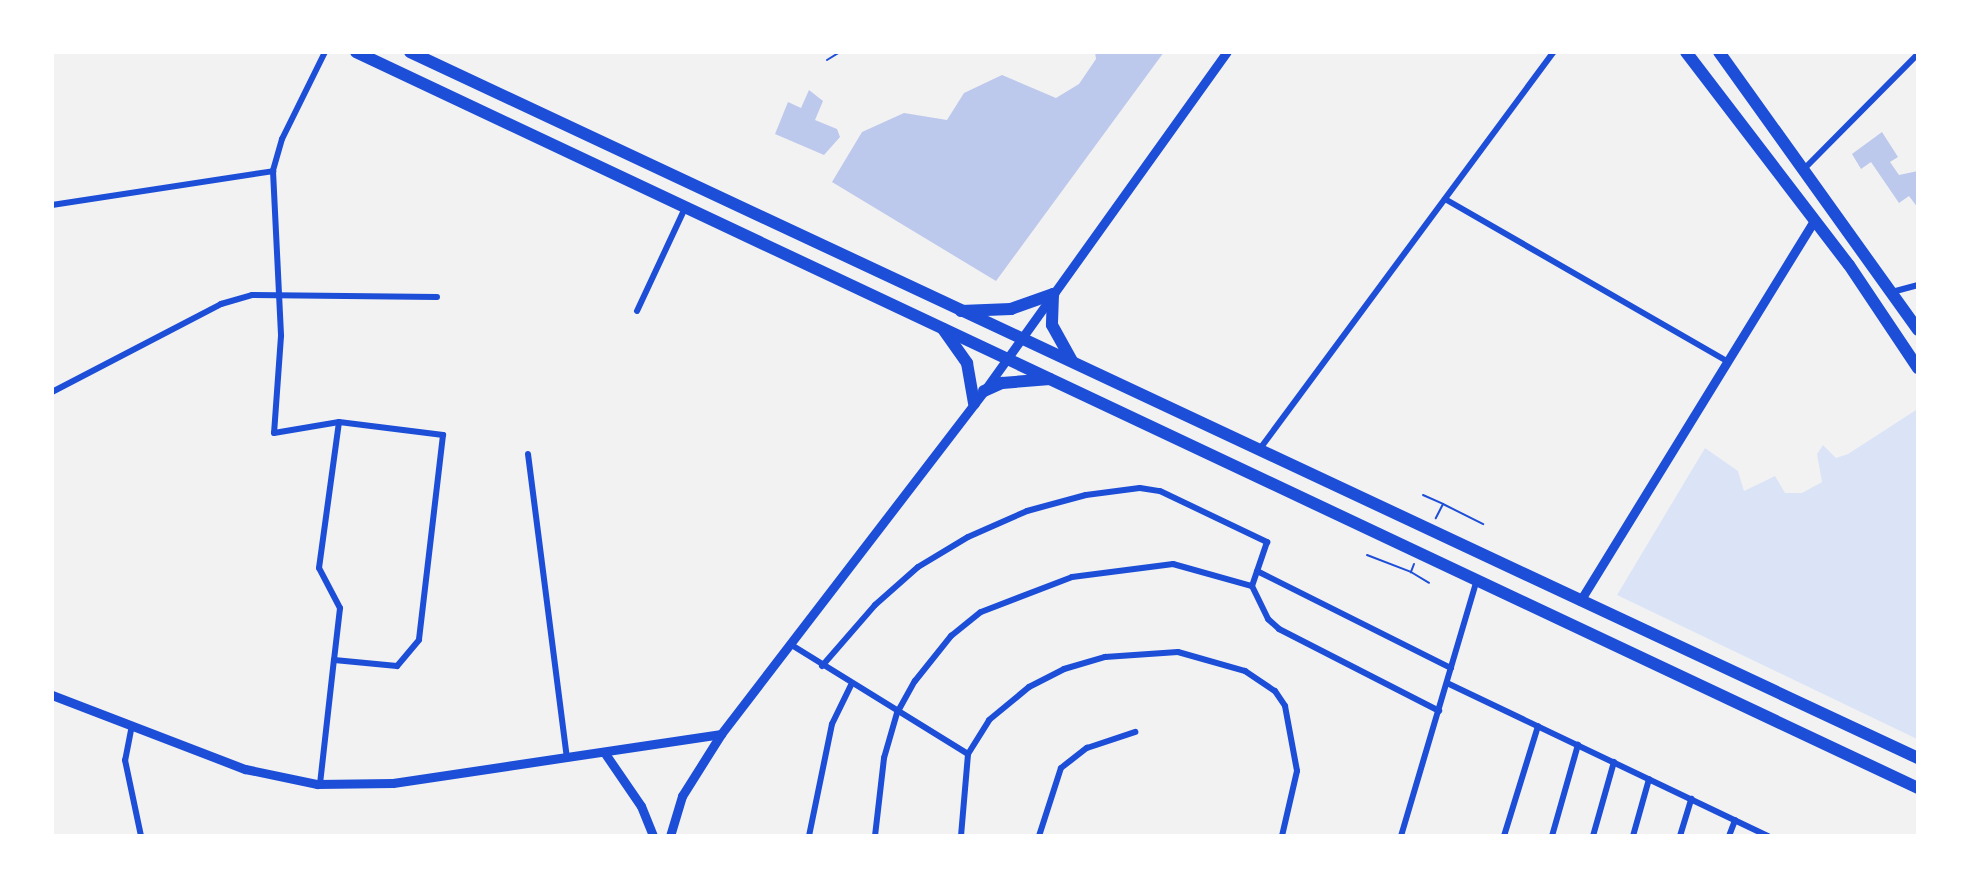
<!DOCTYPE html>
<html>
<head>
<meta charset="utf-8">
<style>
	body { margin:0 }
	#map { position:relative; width:1970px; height:888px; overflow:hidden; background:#f2f2f2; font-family:"Fira Sans Condensed",sans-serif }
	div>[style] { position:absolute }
	.green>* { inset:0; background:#dbe4f7 }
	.building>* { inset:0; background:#bdc9ec }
	.path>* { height:2px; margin:-1px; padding:0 1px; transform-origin:1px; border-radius:1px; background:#1d4ed8 }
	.minor>* { height:6px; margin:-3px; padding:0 3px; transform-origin:3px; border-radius:3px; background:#1d4ed8 }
	.tertiary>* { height:9px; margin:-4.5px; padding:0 4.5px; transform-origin:4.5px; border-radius:4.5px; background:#1d4ed8 }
	.primary>* { height:12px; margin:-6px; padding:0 6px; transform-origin:6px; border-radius:6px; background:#1d4ed8 }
	.trunk>* { height:12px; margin:-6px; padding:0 6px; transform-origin:6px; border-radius:6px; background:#1d4ed8 }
	span { translate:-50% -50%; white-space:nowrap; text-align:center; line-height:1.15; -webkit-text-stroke:6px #fff; paint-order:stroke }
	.frame { position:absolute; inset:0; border:54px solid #fff; pointer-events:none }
</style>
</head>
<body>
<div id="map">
	<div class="green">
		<i style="clip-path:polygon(1916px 410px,1917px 739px,1617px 595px,1705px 448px,1738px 471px,1744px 491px,1775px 476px,1785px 493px,1802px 493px,1822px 482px,1817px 454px,1823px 445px,1836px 458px,1848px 454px)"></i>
	</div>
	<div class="building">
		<i style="clip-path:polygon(1095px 52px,1164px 52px,996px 281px,832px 182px,862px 132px,904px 113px,947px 120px,964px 93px,1002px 75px,1056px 98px,1079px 84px,1096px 59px)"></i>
		<i style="clip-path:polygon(809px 90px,823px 101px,815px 120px,837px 129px,840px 137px,824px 155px,775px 134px,788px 102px,801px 108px)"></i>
		<i style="clip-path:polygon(1882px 132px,1898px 157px,1890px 162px,1899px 175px,1918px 171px,1918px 208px,1909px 196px,1899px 203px,1871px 162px,1861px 169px,1852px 154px)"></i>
	</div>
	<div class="path">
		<i style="left:827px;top:60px;width:15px;rotate:-32deg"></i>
		<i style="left:1423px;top:495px;width:22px;rotate:24deg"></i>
		<i style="left:1443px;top:504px;width:16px;rotate:117deg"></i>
		<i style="left:1443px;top:504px;width:45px;rotate:26.6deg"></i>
		<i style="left:1367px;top:555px;width:47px;rotate:21.1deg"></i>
		<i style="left:1414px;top:564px;width:9px;rotate:111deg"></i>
		<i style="left:1411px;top:572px;width:21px;rotate:31deg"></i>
	</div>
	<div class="minor">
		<i style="left:325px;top:52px;width:97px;rotate:116.3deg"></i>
		<i style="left:282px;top:139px;width:33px;rotate:106deg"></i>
		<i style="left:273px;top:171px;width:165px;rotate:87.2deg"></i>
		<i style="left:281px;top:336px;width:97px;rotate:94.1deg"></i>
		<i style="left:274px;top:433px;width:66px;rotate:-9.6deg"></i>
		<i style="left:1805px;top:168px;width:161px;rotate:-45.3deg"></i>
		<i style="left:1445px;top:199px;width:327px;rotate:29.9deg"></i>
		<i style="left:52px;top:205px;width:224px;rotate:-8.7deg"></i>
		<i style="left:1892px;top:292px;width:27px;rotate:-15deg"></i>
		<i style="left:637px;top:311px;width:116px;rotate:-65deg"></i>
		<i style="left:52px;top:392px;width:191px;rotate:-27.5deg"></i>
		<i style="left:221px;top:304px;width:32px;rotate:-16deg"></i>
		<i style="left:252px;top:295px;width:185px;rotate:0.6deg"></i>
		<i style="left:1259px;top:450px;width:495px;rotate:-53.5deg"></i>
		<i style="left:528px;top:454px;width:306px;rotate:82.7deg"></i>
		<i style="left:1257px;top:571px;width:217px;rotate:26.6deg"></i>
		<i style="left:790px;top:644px;width:209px;rotate:31.7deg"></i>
		<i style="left:822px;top:666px;width:81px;rotate:-49deg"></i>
		<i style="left:875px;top:605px;width:57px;rotate:-41.5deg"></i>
		<i style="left:918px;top:567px;width:58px;rotate:-31deg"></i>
		<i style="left:968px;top:537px;width:64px;rotate:-23.8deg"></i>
		<i style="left:1027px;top:511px;width:61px;rotate:-15.2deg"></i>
		<i style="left:1086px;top:495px;width:54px;rotate:-7.4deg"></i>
		<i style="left:1140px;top:488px;width:20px;rotate:9deg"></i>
		<i style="left:1160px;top:491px;width:119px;rotate:25.5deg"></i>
		<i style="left:1267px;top:542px;width:46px;rotate:108.8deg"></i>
		<i style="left:1447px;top:683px;width:356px;rotate:25.5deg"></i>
		<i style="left:132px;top:725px;width:36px;rotate:101deg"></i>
		<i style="left:125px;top:760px;width:78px;rotate:78.1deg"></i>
		<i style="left:320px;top:784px;width:125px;rotate:-83.6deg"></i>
		<i style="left:334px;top:660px;width:52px;rotate:-83.4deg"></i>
		<i style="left:340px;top:608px;width:45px;rotate:-117.7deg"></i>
		<i style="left:319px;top:568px;width:147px;rotate:-82.2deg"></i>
		<i style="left:339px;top:422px;width:105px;rotate:7.1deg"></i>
		<i style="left:443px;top:435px;width:206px;rotate:96.7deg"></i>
		<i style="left:419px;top:640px;width:34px;rotate:130deg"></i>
		<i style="left:397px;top:666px;width:63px;rotate:-174.6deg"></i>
		<i style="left:809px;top:836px;width:114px;rotate:-78.4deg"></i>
		<i style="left:832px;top:724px;width:43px;rotate:-64deg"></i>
		<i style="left:875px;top:836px;width:79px;rotate:-83.4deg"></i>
		<i style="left:884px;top:758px;width:47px;rotate:-73.9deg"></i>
		<i style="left:897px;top:713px;width:37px;rotate:-61deg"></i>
		<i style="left:915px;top:681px;width:58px;rotate:-51.3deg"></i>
		<i style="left:951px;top:636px;width:38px;rotate:-39deg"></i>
		<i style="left:981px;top:612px;width:97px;rotate:-21deg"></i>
		<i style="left:1072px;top:577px;width:102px;rotate:-7.3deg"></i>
		<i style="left:1173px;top:564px;width:82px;rotate:15.6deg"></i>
		<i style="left:1252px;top:586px;width:37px;rotate:64deg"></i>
		<i style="left:1268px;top:619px;width:15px;rotate:42deg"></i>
		<i style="left:1279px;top:629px;width:180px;rotate:27.1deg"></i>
		<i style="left:961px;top:836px;width:82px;rotate:-85.1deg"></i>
		<i style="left:968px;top:754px;width:40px;rotate:-58deg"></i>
		<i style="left:989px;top:720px;width:52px;rotate:-39.5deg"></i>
		<i style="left:1029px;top:687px;width:39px;rotate:-27deg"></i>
		<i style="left:1064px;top:669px;width:43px;rotate:-16.3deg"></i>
		<i style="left:1105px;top:657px;width:73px;rotate:-3.9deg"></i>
		<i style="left:1178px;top:652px;width:70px;rotate:15.8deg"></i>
		<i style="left:1245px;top:671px;width:36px;rotate:34deg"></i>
		<i style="left:1275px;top:691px;width:18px;rotate:56deg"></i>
		<i style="left:1285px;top:706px;width:66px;rotate:79.5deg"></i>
		<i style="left:1297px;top:771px;width:67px;rotate:103deg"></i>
		<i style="left:1039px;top:836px;width:71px;rotate:-72.1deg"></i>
		<i style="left:1061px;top:768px;width:33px;rotate:-38deg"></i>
		<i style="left:1087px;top:748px;width:51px;rotate:-18.4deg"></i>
		<i style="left:1401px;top:836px;width:267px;rotate:-73.5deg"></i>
		<i style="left:1504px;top:836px;width:115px;rotate:-72.8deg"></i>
		<i style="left:1552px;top:836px;width:95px;rotate:-74.1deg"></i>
		<i style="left:1593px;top:836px;width:77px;rotate:-74.2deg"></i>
		<i style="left:1633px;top:836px;width:59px;rotate:-74.3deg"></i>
		<i style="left:1680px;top:836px;width:39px;rotate:-73deg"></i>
		<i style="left:1729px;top:836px;width:17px;rotate:-69deg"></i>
	</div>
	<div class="tertiary">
		<i style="left:1580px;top:601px;width:447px;rotate:-58.4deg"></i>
		<i style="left:52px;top:695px;width:207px;rotate:21deg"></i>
		<i style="left:245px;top:769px;width:74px;rotate:11.8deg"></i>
		<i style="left:317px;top:784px;width:76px;rotate:-0.8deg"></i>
		<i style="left:393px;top:783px;width:332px;rotate:-8.5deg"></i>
		<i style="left:604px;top:752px;width:65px;rotate:55.6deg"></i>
		<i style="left:641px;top:806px;width:32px;rotate:68deg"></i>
		<i style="left:670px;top:836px;width:42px;rotate:-73.3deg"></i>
		<i style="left:682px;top:796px;width:73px;rotate:-57.8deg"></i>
		<i style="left:721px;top:734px;width:432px;rotate:-52.5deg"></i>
		<i style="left:984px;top:391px;width:417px;rotate:-54.4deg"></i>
	</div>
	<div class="primary">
		<i style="left:1686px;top:52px;width:268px;rotate:52.6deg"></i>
		<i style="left:1849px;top:265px;width:124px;rotate:56.2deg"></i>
		<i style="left:1719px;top:52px;width:342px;rotate:54.4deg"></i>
	</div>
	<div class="trunk">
		<i style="left:356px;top:52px;width:1727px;rotate:25.23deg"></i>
		<i style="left:410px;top:52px;width:1665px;rotate:25.09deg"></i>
		<i style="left:1053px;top:294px;width:31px;rotate:92deg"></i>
		<i style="left:1052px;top:325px;width:41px;rotate:60.9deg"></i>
		<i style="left:961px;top:311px;width:50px;rotate:-2.3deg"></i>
		<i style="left:1011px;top:309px;width:45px;rotate:-19.7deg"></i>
		<i style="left:943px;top:329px;width:42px;rotate:54.8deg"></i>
		<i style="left:967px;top:363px;width:41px;rotate:80.1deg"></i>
		<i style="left:984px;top:391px;width:20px;rotate:-24deg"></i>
		<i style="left:1002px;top:383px;width:48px;rotate:-4.8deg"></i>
	</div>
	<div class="frame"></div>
</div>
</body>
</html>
